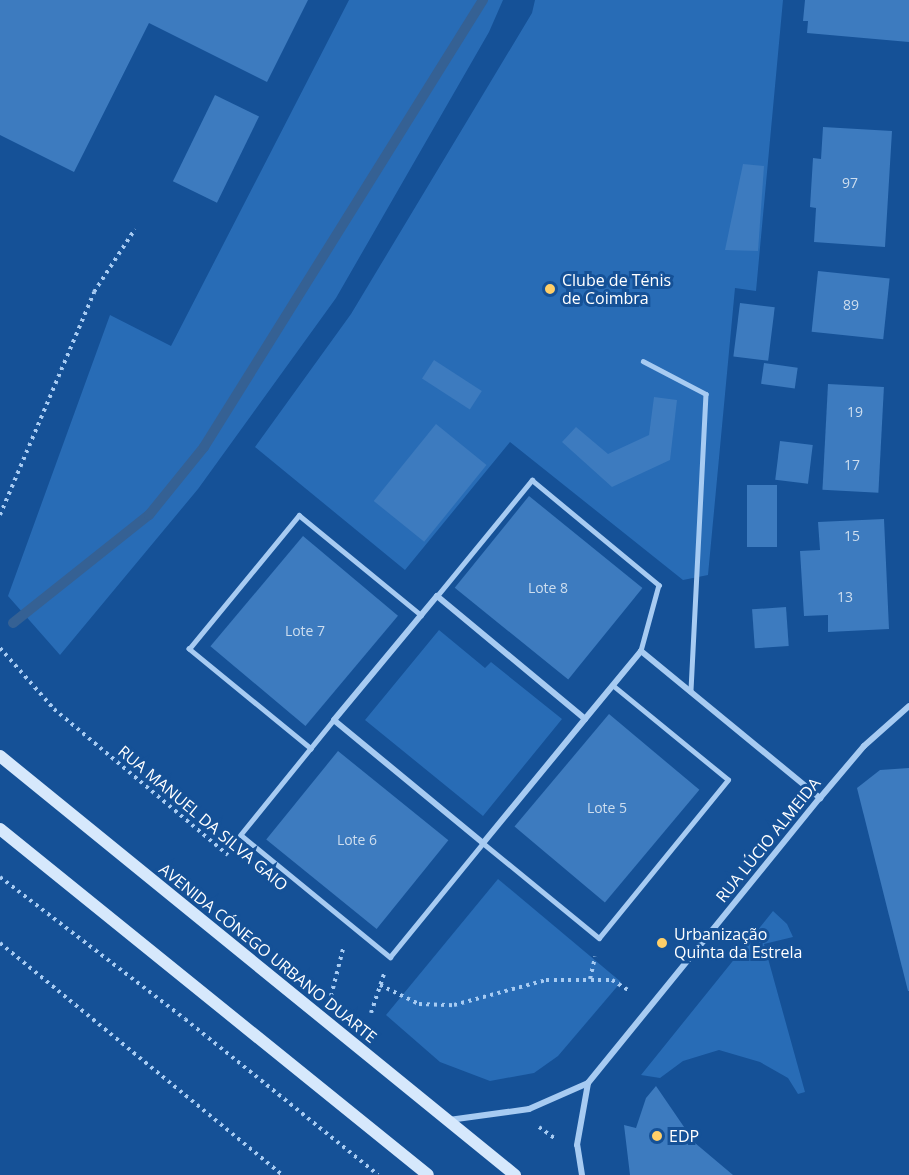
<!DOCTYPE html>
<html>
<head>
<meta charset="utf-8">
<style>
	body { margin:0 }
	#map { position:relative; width:909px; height:1175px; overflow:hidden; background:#155197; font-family:"Open Sans",sans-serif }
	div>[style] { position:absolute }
	.green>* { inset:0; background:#286cb6 }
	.stream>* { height:10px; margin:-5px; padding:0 5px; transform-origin:5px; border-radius:5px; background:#356194 }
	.building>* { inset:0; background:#3d7bbf; transform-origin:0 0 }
	.path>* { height:4px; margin-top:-2px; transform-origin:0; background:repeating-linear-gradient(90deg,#a7cbf2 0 3px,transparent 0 7.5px) }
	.lane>* { height:4.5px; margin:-2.25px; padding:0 2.25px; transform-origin:2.25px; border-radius:2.25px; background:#a7cbf2 }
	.street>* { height:6px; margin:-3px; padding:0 3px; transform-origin:3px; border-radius:3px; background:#a7cbf2 }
	.secondary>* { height:12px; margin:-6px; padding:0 6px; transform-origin:6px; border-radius:6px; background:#d6e8fc }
	.dots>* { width:16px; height:16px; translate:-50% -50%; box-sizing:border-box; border:3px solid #155197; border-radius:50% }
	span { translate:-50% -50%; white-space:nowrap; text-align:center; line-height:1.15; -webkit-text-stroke:6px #155197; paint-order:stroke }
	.number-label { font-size:14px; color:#cedeef }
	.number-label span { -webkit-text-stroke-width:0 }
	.poi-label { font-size:16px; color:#fff }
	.left { translate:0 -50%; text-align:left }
	.street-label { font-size:16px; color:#fff }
</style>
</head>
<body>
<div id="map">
	<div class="green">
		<i style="clip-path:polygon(349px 0,503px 0,489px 32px,336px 298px,198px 489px,60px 655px,8px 596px,110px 315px,171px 346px)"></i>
		<i style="clip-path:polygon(535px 0,783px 0,756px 291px,735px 288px,708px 575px,683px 580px,510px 442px,405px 570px,255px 447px,351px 314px,532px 13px)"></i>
		<i style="clip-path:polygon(439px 630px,485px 668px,491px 662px,562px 719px,483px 816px,365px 720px)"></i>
		<i style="clip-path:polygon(498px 879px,621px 982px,558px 1056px,534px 1073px,490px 1081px,440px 1062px,386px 1015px)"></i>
		<i style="clip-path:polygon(773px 911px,787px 924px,793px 937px,764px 944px,805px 1092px,798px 1094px,788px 1078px,760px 1062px,719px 1050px,683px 1061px,660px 1078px,641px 1075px)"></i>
	</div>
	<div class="stream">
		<i style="left:13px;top:623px;width:174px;rotate:-38.5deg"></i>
		<i style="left:149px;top:515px;width:87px;rotate:-51deg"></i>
		<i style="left:204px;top:447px;width:527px;rotate:-58.03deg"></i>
	</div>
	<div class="building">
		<i style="clip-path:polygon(0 0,308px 0,267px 82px,149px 23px,74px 172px,0 135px)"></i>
		<i style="clip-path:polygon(805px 0,909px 0,909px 42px,807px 33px,808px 21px,803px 21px)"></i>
		<i style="left:215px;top:95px;width:49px;height:96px;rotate:26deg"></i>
		<i style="clip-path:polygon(823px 127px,892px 131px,885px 247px,814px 242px,816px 208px,810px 207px,813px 158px,821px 159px)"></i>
		<i style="clip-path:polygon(743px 164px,764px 166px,758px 251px,725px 250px)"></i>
		<i style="left:818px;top:271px;width:72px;height:61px;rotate:6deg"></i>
		<i style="left:740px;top:303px;width:35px;height:54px;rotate:7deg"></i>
		<i style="left:434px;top:360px;width:57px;height:22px;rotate:33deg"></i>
		<i style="left:764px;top:363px;width:34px;height:21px;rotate:8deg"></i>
		<i style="left:828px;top:384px;width:56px;height:106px;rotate:3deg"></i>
		<i style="clip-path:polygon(654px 397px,677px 400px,670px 460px,612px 487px,562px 442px,576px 427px,608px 454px,649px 435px)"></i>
		<i style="left:436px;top:424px;width:65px;height:99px;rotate:39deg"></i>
		<i style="left:780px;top:441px;width:33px;height:39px;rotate:7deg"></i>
		<i style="left:747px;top:485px;width:30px;height:62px"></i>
		<i style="left:529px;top:496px;width:146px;height:118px;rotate:39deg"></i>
		<i style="clip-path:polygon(884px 519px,889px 629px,828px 632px,828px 615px,804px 616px,800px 551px,820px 550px,818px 522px)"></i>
		<i style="left:303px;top:536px;width:124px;height:144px;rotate:40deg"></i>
		<i style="left:786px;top:607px;width:39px;height:34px;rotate:86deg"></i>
		<i style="left:609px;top:714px;width:118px;height:147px;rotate:40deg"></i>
		<i style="left:338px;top:751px;width:142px;height:114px;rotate:39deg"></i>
		<i style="clip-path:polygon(909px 768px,909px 991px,908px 991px,857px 788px,880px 770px)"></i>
		<i style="clip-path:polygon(656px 1086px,695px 1143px,733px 1175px,630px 1175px,624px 1125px,636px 1128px,646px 1098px)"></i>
	</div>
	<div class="path">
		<i style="left:0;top:515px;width:242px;rotate:-67.1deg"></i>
		<i style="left:94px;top:292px;width:75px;rotate:-56.9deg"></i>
		<i style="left:0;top:648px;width:81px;rotate:48.5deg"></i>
		<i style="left:54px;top:709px;width:227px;rotate:40deg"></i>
		<i style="left:0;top:877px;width:233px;rotate:37.5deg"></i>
		<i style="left:185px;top:1019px;width:248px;rotate:38.9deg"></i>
		<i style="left:0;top:943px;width:365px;rotate:39.4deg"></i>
		<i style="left:590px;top:979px;width:23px;rotate:-77deg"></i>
		<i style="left:380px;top:985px;width:43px;rotate:26deg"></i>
		<i style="left:419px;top:1004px;width:35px;rotate:2deg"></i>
		<i style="left:454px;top:1005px;width:95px;rotate:-15.2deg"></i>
		<i style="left:546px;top:980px;width:66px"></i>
		<i style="left:612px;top:980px;width:22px;rotate:32deg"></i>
		<i style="left:331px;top:996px;width:49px;rotate:-75.7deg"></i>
		<i style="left:371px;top:1013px;width:41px;rotate:-71.6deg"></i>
		<i style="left:539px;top:1127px;width:22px;rotate:36deg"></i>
	</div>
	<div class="lane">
		<i style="left:643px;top:361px;width:71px;rotate:27.6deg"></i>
		<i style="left:706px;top:394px;width:298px;rotate:92.9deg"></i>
		<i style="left:437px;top:596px;width:150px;rotate:-50.7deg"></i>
		<i style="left:532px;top:480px;width:165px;rotate:39.6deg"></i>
		<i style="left:659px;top:585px;width:68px;rotate:105.3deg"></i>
		<i style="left:334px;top:720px;width:148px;rotate:129deg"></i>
		<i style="left:241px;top:835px;width:193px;rotate:39.3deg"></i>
		<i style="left:390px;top:957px;width:147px;rotate:-50.8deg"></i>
		<i style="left:483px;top:843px;width:150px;rotate:39.3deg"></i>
		<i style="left:599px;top:938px;width:204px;rotate:-50.8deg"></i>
		<i style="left:728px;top:780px;width:149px;rotate:-140.7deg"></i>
		<i style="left:311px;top:749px;width:158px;rotate:-140.7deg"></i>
		<i style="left:189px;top:649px;width:173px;rotate:-50.6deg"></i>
		<i style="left:299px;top:515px;width:158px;rotate:39.3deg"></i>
	</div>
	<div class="street">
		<i style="left:437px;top:596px;width:192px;rotate:39.7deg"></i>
		<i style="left:585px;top:719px;width:161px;rotate:129.4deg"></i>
		<i style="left:483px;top:843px;width:193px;rotate:-140.5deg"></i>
		<i style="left:334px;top:720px;width:161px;rotate:-50.3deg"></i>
		<i style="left:585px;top:719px;width:88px;rotate:-50.5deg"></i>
		<i style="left:641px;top:651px;width:232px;rotate:39.4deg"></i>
		<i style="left:449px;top:1120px;width:81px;rotate:-7.8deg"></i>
		<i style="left:529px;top:1109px;width:64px;rotate:-23.8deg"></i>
		<i style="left:588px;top:1083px;width:367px;rotate:-50.9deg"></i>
		<i style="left:820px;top:798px;width:68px;rotate:-49.8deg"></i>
		<i style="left:864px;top:746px;width:60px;rotate:-41.6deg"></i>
		<i style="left:582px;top:1175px;width:30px;rotate:-99deg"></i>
		<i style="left:577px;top:1145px;width:63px;rotate:-79.9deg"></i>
	</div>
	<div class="secondary">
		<i style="left:0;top:756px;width:664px;rotate:39.13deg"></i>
		<i style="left:0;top:829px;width:550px;rotate:38.95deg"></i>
	</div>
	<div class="dots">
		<i style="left:550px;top:289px;background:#ffcf68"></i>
		<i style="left:662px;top:943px;background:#ffcf68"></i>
		<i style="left:657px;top:1136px;background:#ffcf68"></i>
	</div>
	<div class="number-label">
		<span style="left:850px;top:183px">97</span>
		<span style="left:851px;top:305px">89</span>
		<span style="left:855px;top:412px">19</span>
		<span style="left:852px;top:465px">17</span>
		<span style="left:852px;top:536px">15</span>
		<span style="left:548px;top:588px">Lote 8</span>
		<span style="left:845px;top:597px">13</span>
		<span style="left:305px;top:631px">Lote 7</span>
		<span style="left:607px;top:808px">Lote 5</span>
		<span style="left:357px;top:840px">Lote 6</span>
	</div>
	<div class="poi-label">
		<span class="left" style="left:562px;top:289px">Clube de Ténis<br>de Coimbra</span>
		<span class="left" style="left:674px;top:943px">Urbanização<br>Quinta da Estrela</span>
		<span class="left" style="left:669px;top:1136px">EDP</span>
	</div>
	<div class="street-label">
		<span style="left:203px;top:818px;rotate:40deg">RUA MANUEL DA SILVA GAIO</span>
		<span style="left:768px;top:840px;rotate:-51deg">RUA LÚCIO ALMEIDA</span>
		<span style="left:268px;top:953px;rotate:39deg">AVENIDA CÓNEGO URBANO DUARTE</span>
	</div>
</div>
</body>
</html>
